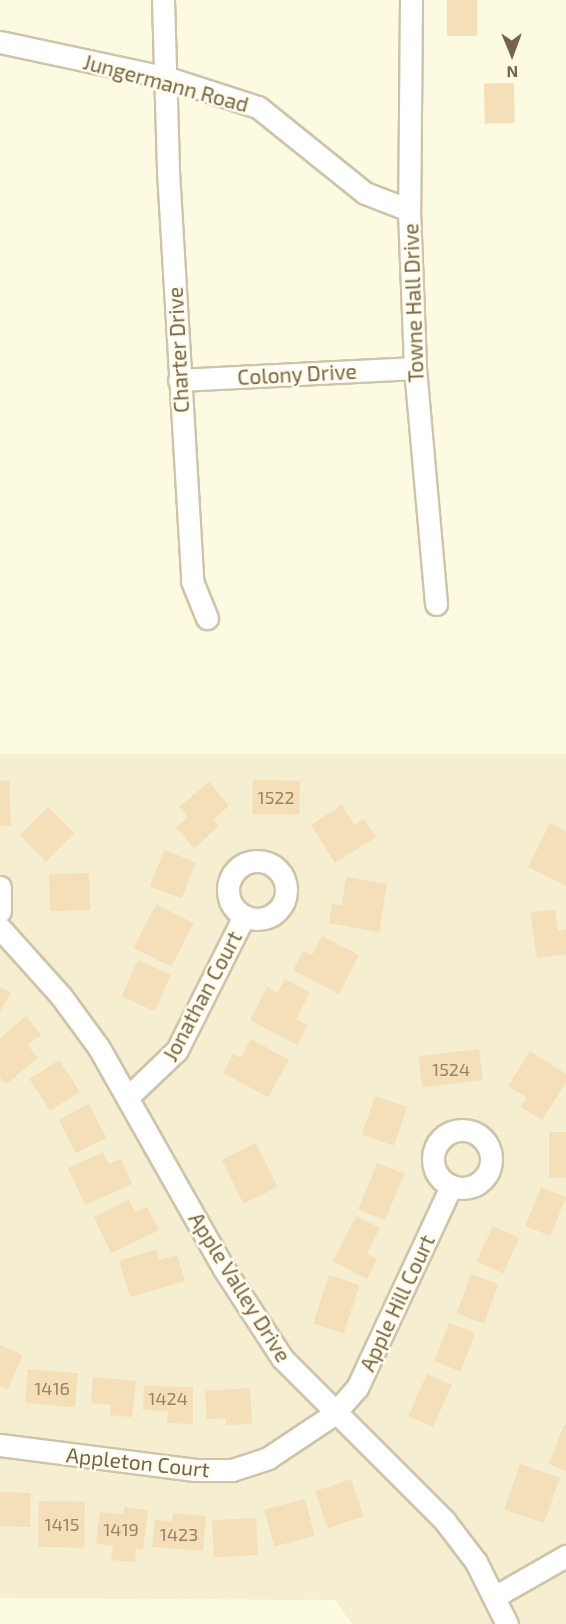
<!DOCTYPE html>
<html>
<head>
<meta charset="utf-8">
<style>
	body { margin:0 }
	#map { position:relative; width:566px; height:1624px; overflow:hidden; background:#fdfae2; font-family:"Exo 2",sans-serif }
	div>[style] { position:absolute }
	.residential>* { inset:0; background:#f5eed0 }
	.building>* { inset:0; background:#f4dfb9; transform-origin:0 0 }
	.roads { filter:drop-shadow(2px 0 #cfc3a9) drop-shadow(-2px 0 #cfc3a9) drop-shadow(0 2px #cfc3a9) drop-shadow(0 -2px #cfc3a9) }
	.minor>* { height:21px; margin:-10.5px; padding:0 10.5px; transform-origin:10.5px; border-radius:10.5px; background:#fff }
	.minor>.ring { margin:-10.5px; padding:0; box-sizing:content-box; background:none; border:21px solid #fff; border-radius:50% }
	span { translate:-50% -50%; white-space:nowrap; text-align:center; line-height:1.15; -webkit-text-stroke:5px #fffcea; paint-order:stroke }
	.number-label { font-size:18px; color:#968364 }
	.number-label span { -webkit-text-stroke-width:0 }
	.street-label { font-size:21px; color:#766447 }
	.north { position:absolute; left:482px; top:24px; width:60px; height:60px; -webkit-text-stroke:4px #fffcea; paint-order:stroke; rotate:179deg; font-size:16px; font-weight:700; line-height:24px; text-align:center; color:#766447 }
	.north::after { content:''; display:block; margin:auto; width:21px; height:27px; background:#766447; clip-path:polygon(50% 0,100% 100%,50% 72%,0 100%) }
</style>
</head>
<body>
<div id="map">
	<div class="residential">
		<i style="clip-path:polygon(0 754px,566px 754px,566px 1624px,352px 1624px,335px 1600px,0 1598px)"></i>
	</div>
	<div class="building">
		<i style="left:447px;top:0;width:30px;height:36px"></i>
		<i style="left:514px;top:83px;width:40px;height:30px;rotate:89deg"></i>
		<i style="clip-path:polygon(9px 780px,11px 826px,0 826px,0 781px)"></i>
		<i style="left:253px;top:780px;width:47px;height:34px;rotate:1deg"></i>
		<i style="clip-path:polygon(209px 782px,229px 806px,213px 819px,219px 826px,194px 848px,176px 827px,188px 817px,179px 807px)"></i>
		<i style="clip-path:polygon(342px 805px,354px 825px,364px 819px,376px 837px,335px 863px,311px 825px)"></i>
		<i style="left:48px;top:807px;width:37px;height:40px;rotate:45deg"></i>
		<i style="clip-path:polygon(550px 823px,566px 832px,566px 886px,528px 867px)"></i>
		<i style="left:164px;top:850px;width:34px;height:39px;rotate:21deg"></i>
		<i style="left:89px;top:873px;width:37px;height:40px;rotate:88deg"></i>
		<i style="clip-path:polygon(346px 877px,387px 884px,379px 932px,329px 923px,332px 904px,342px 905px)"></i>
		<i style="left:156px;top:904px;width:42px;height:49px;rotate:27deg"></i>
		<i style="clip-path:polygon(555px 909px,558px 931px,566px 929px,566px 954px,537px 958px,530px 913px)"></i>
		<i style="clip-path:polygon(322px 936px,359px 955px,339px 994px,293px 970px,303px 951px,312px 955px)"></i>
		<i style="left:138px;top:960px;width:36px;height:40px;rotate:24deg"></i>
		<i style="clip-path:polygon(285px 979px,310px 992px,296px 1019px,308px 1025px,297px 1045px,250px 1020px,267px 987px,277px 993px)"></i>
		<i style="clip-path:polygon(0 987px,11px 993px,0 1011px)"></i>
		<i style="clip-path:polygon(26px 1016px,41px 1035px,27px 1045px,38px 1058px,6px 1084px,0 1078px,0 1038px)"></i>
		<i style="clip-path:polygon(251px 1039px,289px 1060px,268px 1097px,223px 1073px,233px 1054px,241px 1058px)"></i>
		<i style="left:479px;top:1049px;width:31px;height:61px;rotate:83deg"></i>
		<i style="clip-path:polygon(530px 1051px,566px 1074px,566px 1082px,542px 1120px,521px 1107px,527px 1098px,508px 1086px)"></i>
		<i style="left:59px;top:1060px;width:38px;height:35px;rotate:57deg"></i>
		<i style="left:375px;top:1096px;width:34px;height:41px;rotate:19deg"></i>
		<i style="left:89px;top:1104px;width:38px;height:34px;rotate:63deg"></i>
		<i style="left:549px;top:1132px;width:17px;height:46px"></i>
		<i style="left:256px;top:1143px;width:49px;height:38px;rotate:64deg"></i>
		<i style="clip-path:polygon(103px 1152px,109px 1164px,121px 1159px,132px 1184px,85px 1205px,68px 1168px)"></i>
		<i style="left:377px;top:1163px;width:29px;height:50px;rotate:22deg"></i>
		<i style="left:541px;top:1187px;width:27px;height:42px;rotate:22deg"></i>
		<i style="clip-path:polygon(129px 1200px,135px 1212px,147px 1207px,159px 1230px,111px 1253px,94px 1217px)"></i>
		<i style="clip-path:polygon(356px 1216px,380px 1228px,367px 1253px,377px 1259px,367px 1279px,333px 1261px)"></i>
		<i style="left:493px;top:1226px;width:29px;height:39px;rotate:25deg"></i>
		<i style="clip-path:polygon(156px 1249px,159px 1260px,177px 1255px,185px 1281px,130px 1297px,119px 1261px)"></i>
		<i style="left:471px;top:1274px;width:29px;height:42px;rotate:20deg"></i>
		<i style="left:329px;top:1275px;width:32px;height:51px;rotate:18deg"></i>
		<i style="left:449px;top:1323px;width:28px;height:41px;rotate:21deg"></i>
		<i style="clip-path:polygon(0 1345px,23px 1355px,8px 1389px,0 1386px)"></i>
		<i style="left:28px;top:1369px;width:50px;height:34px;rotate:5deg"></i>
		<i style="left:427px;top:1374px;width:27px;height:46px;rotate:24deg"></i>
		<i style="clip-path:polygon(93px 1377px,136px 1381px,132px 1417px,110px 1415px,111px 1405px,91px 1403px)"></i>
		<i style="clip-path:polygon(144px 1386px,193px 1387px,193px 1424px,167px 1423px,168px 1411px,143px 1410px)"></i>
		<i style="clip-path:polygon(250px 1388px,252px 1424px,226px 1425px,226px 1418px,207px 1419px,205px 1391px)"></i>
		<i style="clip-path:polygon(564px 1425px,566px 1425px,566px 1471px,549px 1464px)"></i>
		<i style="left:520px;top:1464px;width:42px;height:48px;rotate:19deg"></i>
		<i style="left:351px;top:1479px;width:39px;height:38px;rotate:71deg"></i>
		<i style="left:0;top:1492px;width:31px;height:34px;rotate:2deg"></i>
		<i style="left:305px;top:1499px;width:38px;height:42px;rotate:75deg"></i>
		<i style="left:39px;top:1501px;width:46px;height:46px;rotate:1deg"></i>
		<i style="clip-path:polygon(124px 1507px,148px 1510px,143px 1550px,136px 1549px,135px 1562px,111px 1560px,113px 1546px,96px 1543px,100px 1512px,123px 1515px)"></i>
		<i style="clip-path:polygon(173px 1513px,206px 1516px,203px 1551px,152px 1547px,155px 1520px,172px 1521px)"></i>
		<i style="left:256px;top:1518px;width:37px;height:44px;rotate:87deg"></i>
	</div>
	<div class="roads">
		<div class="minor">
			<i style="left:163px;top:0;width:171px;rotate:88.3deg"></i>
			<i style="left:168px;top:171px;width:411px;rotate:86.6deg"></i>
			<i style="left:192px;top:581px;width:40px;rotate:68deg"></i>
			<i style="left:411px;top:0;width:210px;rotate:90.5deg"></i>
			<i style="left:409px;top:210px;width:158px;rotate:87.8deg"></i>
			<i style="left:415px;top:368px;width:237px;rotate:84.9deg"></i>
			<i style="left:0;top:42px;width:172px;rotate:12.1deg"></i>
			<i style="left:168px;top:78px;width:95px;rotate:17.9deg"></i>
			<i style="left:258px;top:107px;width:137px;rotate:38.8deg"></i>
			<i style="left:365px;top:193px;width:47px;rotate:21.1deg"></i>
			<i style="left:179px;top:380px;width:236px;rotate:-2.9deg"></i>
			<i class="ring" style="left:228px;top:861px;width:37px;height:37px"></i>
			<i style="left:0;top:887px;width:24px;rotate:90deg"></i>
			<i style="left:0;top:928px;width:91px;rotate:48.1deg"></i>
			<i style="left:61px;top:996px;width:64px;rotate:53.8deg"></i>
			<i style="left:99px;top:1048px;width:254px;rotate:60.5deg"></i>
			<i style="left:224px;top:1269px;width:106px;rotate:56.9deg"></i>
			<i style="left:282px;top:1358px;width:229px;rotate:45deg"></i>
			<i style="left:444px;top:1520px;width:53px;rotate:52.7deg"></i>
			<i style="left:476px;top:1562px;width:69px;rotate:63.4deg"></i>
			<i style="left:129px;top:1096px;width:66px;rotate:-43.8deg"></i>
			<i style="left:177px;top:1050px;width:150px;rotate:-63.4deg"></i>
			<i class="ring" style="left:433px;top:1130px;width:37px;height:37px"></i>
			<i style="left:0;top:1445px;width:197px;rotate:7.3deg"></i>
			<i style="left:195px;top:1470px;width:37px"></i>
			<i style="left:232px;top:1470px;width:38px;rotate:-18deg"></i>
			<i style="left:268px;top:1458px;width:79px;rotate:-33.7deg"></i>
			<i style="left:334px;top:1414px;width:35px;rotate:-49deg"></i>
			<i style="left:357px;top:1388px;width:223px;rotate:-65deg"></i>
			<i style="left:494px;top:1597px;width:83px;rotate:-29.7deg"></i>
		</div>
	</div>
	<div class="number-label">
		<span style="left:276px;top:797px">1522</span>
		<span style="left:451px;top:1069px">1524</span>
		<span style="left:52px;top:1388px">1416</span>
		<span style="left:168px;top:1398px">1424</span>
		<span style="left:62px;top:1524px">1415</span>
		<span style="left:121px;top:1529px">1419</span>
		<span style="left:179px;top:1534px">1423</span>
	</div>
	<div class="street-label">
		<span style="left:166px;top:83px;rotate:15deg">Jungermann Road</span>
		<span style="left:413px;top:303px;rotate:-92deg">Towne Hall Drive</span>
		<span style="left:178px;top:350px;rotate:-93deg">Charter Drive</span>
		<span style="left:297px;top:374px;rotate:-3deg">Colony Drive</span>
		<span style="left:202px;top:996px;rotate:-62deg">Jonathan Court</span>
		<span style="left:240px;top:1287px;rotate:58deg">Apple Valley Drive</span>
		<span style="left:397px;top:1303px;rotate:-65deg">Apple Hill Court</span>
		<span style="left:138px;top:1462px;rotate:6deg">Appleton Court</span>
	</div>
	<div class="north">N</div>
</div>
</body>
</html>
